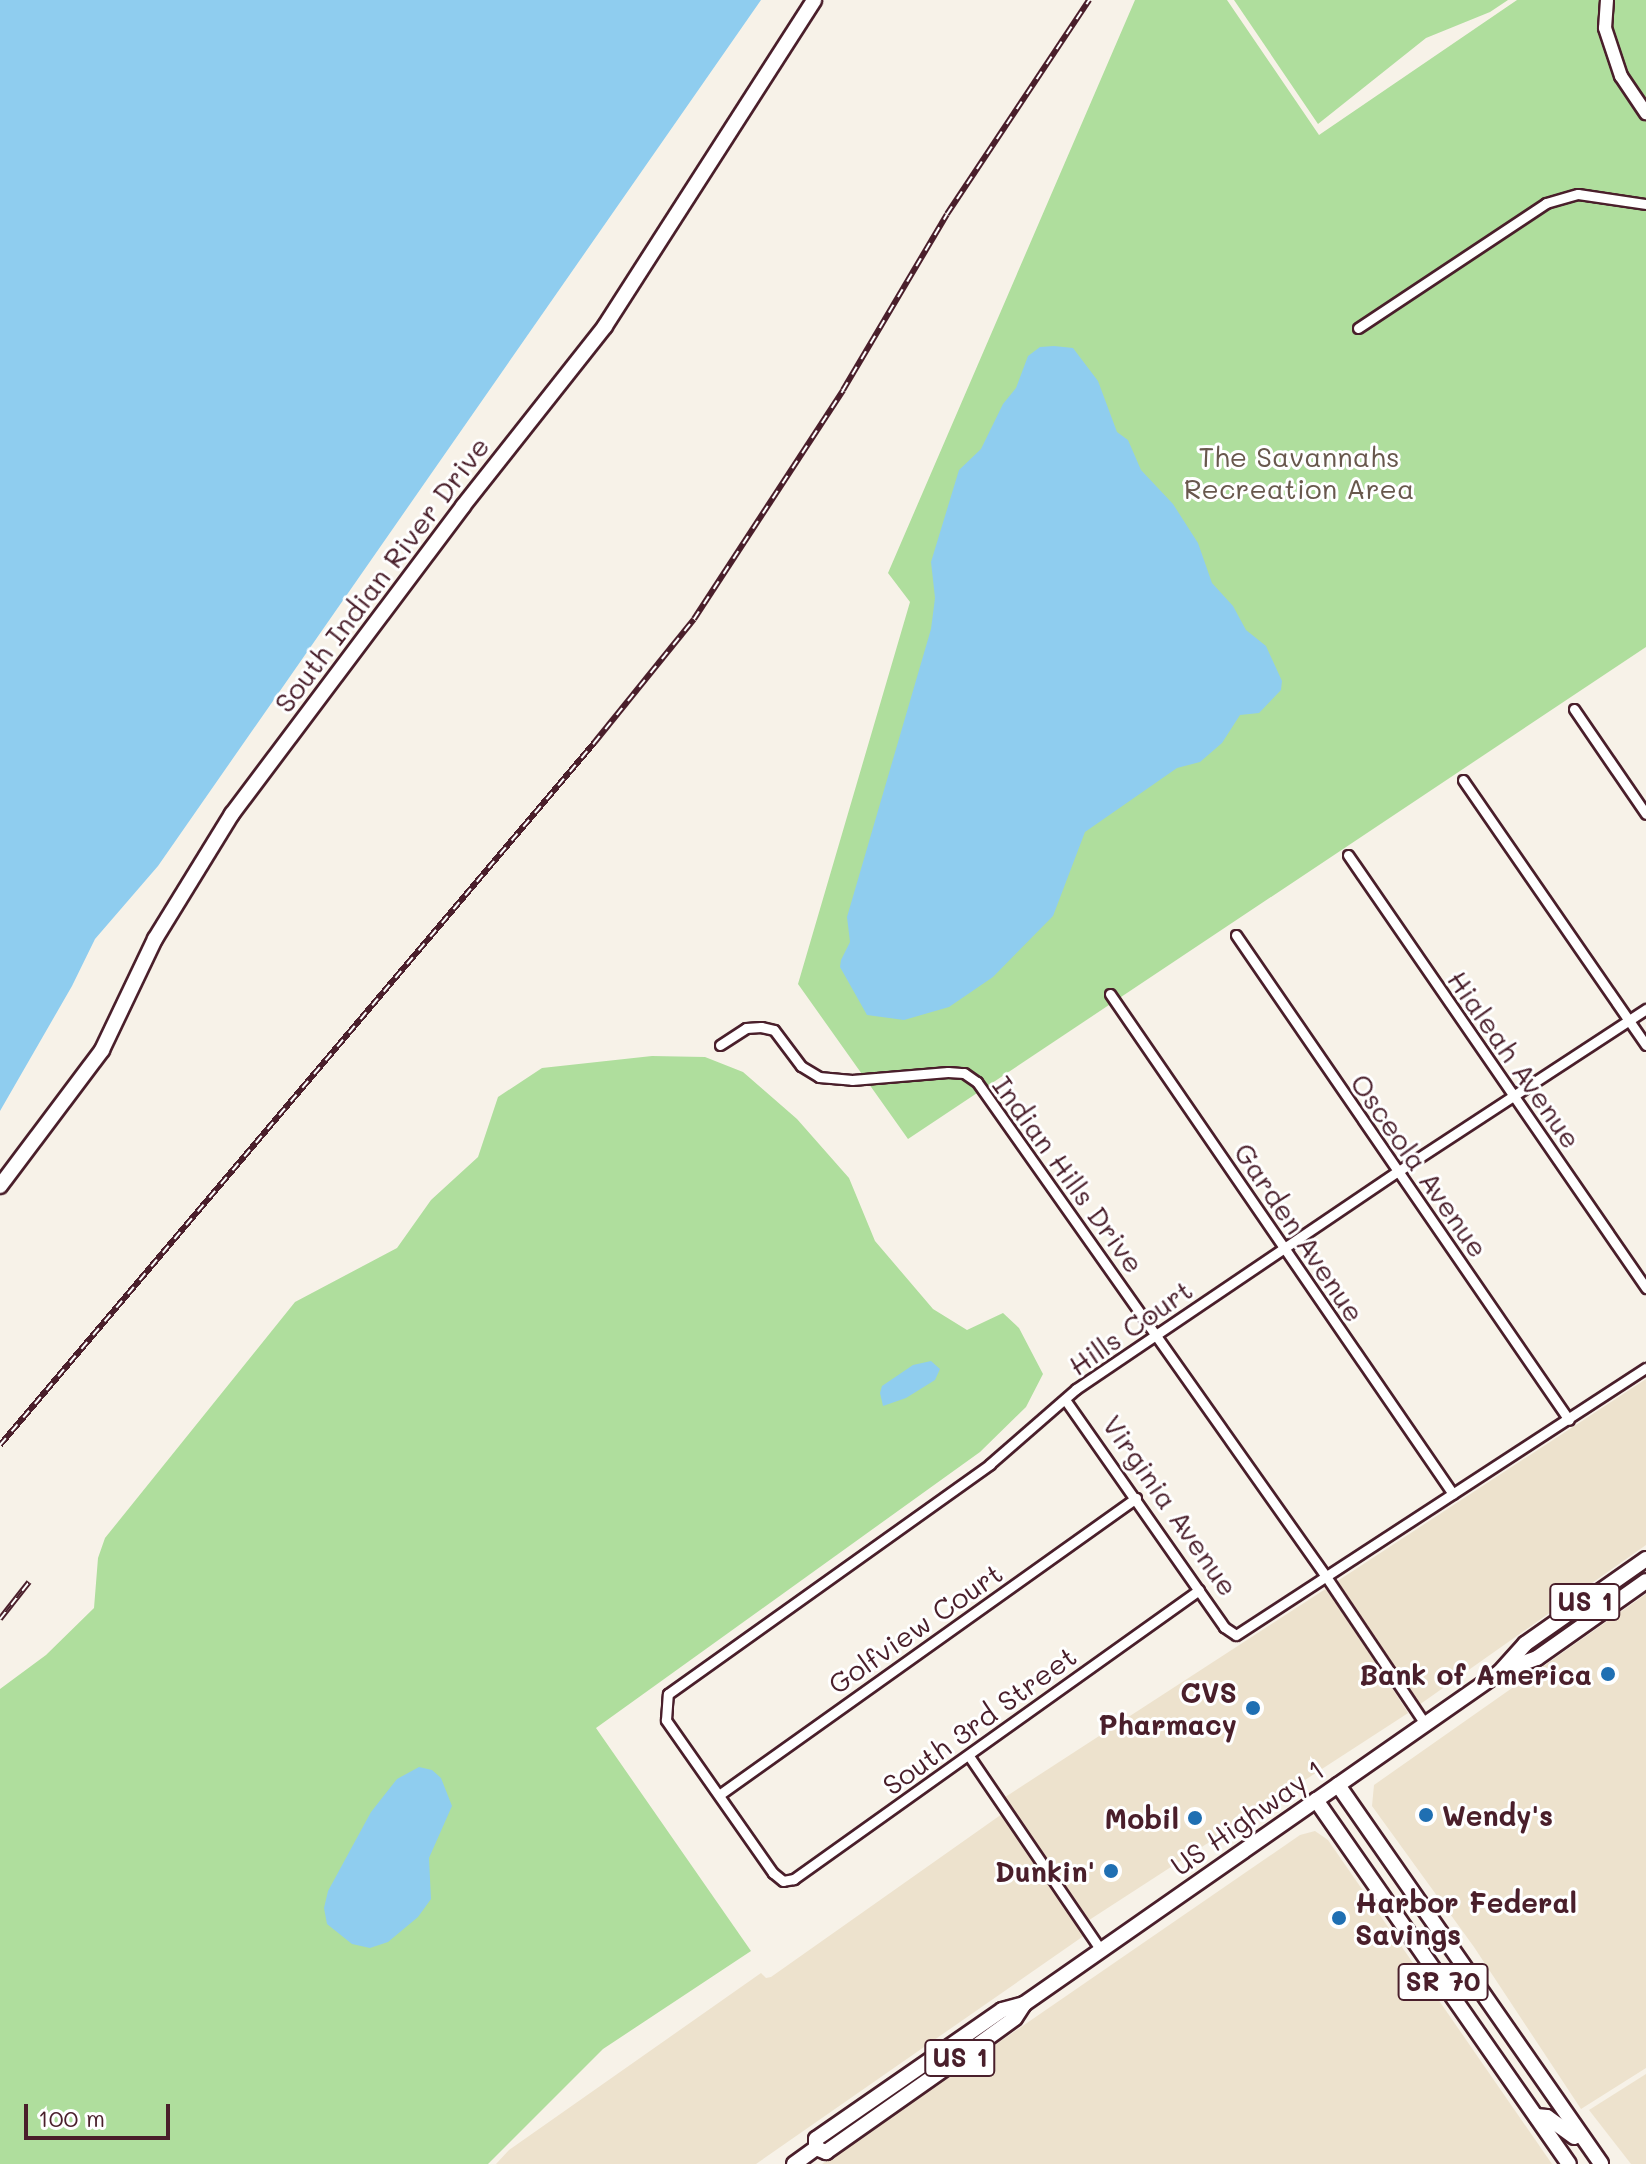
<!DOCTYPE html>
<html>
<head>
<meta charset="utf-8">
<style>
	body { margin:0 }
	#map { position:relative; width:1646px; height:2164px; overflow:hidden; background:#f7f2e8; font-family:Mali,sans-serif }
	div>[style] { position:absolute }
	.built>* { inset:0; background:#ede2cd; transform-origin:0 0 }
	.green>* { inset:0; background:#afde9d }
	.water>* { inset:0; background:#8fcdef }
	.roads { filter:drop-shadow(2px 0 #4a1f2b) drop-shadow(-2px 0 #4a1f2b) drop-shadow(0 2px #4a1f2b) drop-shadow(0 -2px #4a1f2b) }
	.minor>* { height:9px; margin:-4.5px; padding:0 4.5px; transform-origin:4.5px; border-radius:4.5px; background:#fff }
	.tertiary>* { height:12px; margin:-6px; padding:0 6px; transform-origin:6px; border-radius:6px; background:#fff }
	.secondary>* { height:14px; margin:-7px; padding:0 7px; transform-origin:7px; border-radius:7px; background:#fff }
	.primary>* { height:14px; margin:-7px; padding:0 7px; transform-origin:7px; border-radius:7px; background:#fff }
	.rail>* { height:6px; margin-top:-3px; transform-origin:0; background:repeating-linear-gradient(90deg,#fff 0 9px,#4a1f2b 0 18px); box-sizing:border-box; border-block:2px solid #4a1f2b }
	.dots>* { width:22px; height:22px; translate:-50% -50%; box-sizing:border-box; border:4px solid #fff; border-radius:50% }
	span { translate:-50% -50%; white-space:nowrap; text-align:center; line-height:1.15; -webkit-text-stroke:6px #fff; paint-order:stroke }
	.shield-label span { padding:2px 6px; background:#fff; border:2px solid; border-radius:6px; -webkit-text-stroke-width:0 }
	.shield-label { font-size:26px; color:#4a1f2b; font-weight:700 }
	.park-label { font-size:28px; color:#68584d }
	.street-label { font-size:28px; color:#4a1f2b }
	.poi-label { font-size:28px; color:#4a1f2b; font-weight:700 }
	.right { translate:-100% -50%; text-align:right }
	.left { translate:0 -50%; text-align:left }
	.scale { position:absolute; left:24px; top:2104px; width:146px; height:36px; box-sizing:border-box; border:4px solid #4a1f2b; border-top:0; padding-left:10px; font-size:24px; line-height:28px; white-space:nowrap; color:#4a1f2b; -webkit-text-stroke:6px #fff; paint-order:stroke }
</style>
</head>
<body>
<div id="map">
	<div class="built">
		<i style="clip-path:polygon(1646px 1379px,1646px 1545px,1419px 1705px,1336px 1582px)"></i>
		<i style="left:1327px;top:1588px;width:149px;height:384px;rotate:57deg"></i>
		<i style="clip-path:polygon(1646px 1594px,1646px 2068px,1581px 2109px,1474px 1947px,1372px 1806px,1374px 1785px)"></i>
		<i style="clip-path:polygon(1002px 1814px,1085px 1935px,756px 2164px,496px 2164px,509px 2150px,761px 1973px,766px 1978px,771px 1977px)"></i>
		<i style="clip-path:polygon(1315px 1831px,1328px 1840px,1552px 2164px,822px 2164px,1300px 1835px)"></i>
		<i style="clip-path:polygon(1646px 2074px,1646px 2164px,1631px 2164px,1589px 2110px)"></i>
	</div>
	<div class="green">
		<i style="clip-path:polygon(1135px 0,1227px 0,1319px 135px,1517px 0,1646px 0,1646px 647px,908px 1139px,798px 984px,910px 602px,888px 573px)"></i>
		<i style="clip-path:polygon(1234px 0,1508px 0,1490px 12px,1426px 38px,1318px 124px)"></i>
		<i style="clip-path:polygon(652px 1056px,705px 1057px,743px 1072px,797px 1119px,849px 1178px,875px 1241px,933px 1309px,967px 1330px,1003px 1313px,1019px 1328px,1043px 1374px,1026px 1407px,980px 1452px,596px 1728px,751px 1951px,603px 2049px,488px 2164px,0 2164px,0 1689px,46px 1655px,94px 1608px,98px 1558px,105px 1538px,295px 1302px,397px 1248px,431px 1200px,478px 1157px,498px 1097px,542px 1068px)"></i>
	</div>
	<div class="water">
		<i style="clip-path:polygon(0 0,761px 0,158px 866px,95px 939px,72px 986px,0 1111px)"></i>
		<i style="clip-path:polygon(1054px 346px,1073px 348px,1098px 381px,1117px 432px,1128px 440px,1141px 470px,1173px 504px,1198px 543px,1212px 583px,1233px 606px,1246px 630px,1266px 646px,1282px 681px,1281px 690px,1259px 713px,1240px 715px,1222px 743px,1200px 762px,1177px 768px,1085px 832px,1053px 916px,993px 977px,949px 1007px,904px 1020px,867px 1015px,840px 967px,841px 960px,850px 942px,847px 917px,931px 629px,935px 598px,931px 562px,959px 470px,981px 449px,1003px 404px,1016px 388px,1028px 356px,1040px 347px)"></i>
		<i style="clip-path:polygon(931px 1361px,940px 1369px,935px 1380px,906px 1398px,883px 1406px,880px 1393px,882px 1386px,913px 1365px)"></i>
		<i style="clip-path:polygon(419px 1767px,432px 1770px,441px 1778px,452px 1806px,429px 1858px,431px 1899px,418px 1917px,388px 1942px,370px 1948px,352px 1944px,327px 1924px,324px 1908px,328px 1891px,371px 1812px,397px 1779px)"></i>
	</div>
	<div class="roads">
		<div class="minor">
			<i style="left:1358px;top:328px;width:226px;rotate:-33.6deg"></i>
			<i style="left:1546px;top:203px;width:33px;rotate:-16deg"></i>
			<i style="left:1578px;top:194px;width:69px;rotate:8.4deg"></i>
			<i style="left:1574px;top:709px;width:127px;rotate:55.6deg"></i>
			<i style="left:1463px;top:780px;width:322px;rotate:55.4deg"></i>
			<i style="left:1348px;top:855px;width:526px;rotate:55.46deg"></i>
			<i style="left:1236px;top:935px;width:588px;rotate:55.53deg"></i>
			<i style="left:1110px;top:994px;width:606px;rotate:55.55deg"></i>
			<i style="left:720px;top:1045px;width:31px;rotate:-33deg"></i>
			<i style="left:746px;top:1028px;width:15px;rotate:-4deg"></i>
			<i style="left:761px;top:1027px;width:13px;rotate:13deg"></i>
			<i style="left:774px;top:1030px;width:45px;rotate:53.1deg"></i>
			<i style="left:801px;top:1066px;width:21px;rotate:31deg"></i>
			<i style="left:819px;top:1077px;width:33px;rotate:5deg"></i>
			<i style="left:852px;top:1080px;width:96px;rotate:-4.8deg"></i>
			<i style="left:948px;top:1072px;width:16px;rotate:4deg"></i>
			<i style="left:964px;top:1073px;width:16px;rotate:35deg"></i>
			<i style="left:977px;top:1082px;width:607px;rotate:54.79deg"></i>
			<i style="left:1327px;top:1578px;width:176px;rotate:56.1deg"></i>
			<i style="left:1066px;top:1401px;width:276px;rotate:55deg"></i>
			<i style="left:1224px;top:1627px;width:14px;rotate:34deg"></i>
			<i style="left:1236px;top:1635px;width:489px;rotate:-33.1deg"></i>
			<i style="left:1199px;top:1590px;width:498px;rotate:144.5deg"></i>
			<i style="left:794px;top:1879px;width:11px;rotate:170deg"></i>
			<i style="left:783px;top:1881px;width:13px;rotate:-141deg"></i>
			<i style="left:773px;top:1873px;width:187px;rotate:-125deg"></i>
			<i style="left:666px;top:1720px;width:26px;rotate:-86deg"></i>
			<i style="left:668px;top:1694px;width:396px;rotate:-35.5deg"></i>
			<i style="left:990px;top:1464px;width:114px;rotate:-41.1deg"></i>
			<i style="left:1076px;top:1389px;width:387px;rotate:-34.1deg"></i>
			<i style="left:1397px;top:1172px;width:298px;rotate:-33.2deg"></i>
			<i style="left:969px;top:1756px;width:235px;rotate:55.8deg"></i>
			<i style="left:719px;top:1795px;width:512px;rotate:-35.46deg"></i>
		</div>
		<div class="tertiary">
			<i style="left:1607px;top:0;width:28px;rotate:94deg"></i>
			<i style="left:1605px;top:28px;width:51px;rotate:71.6deg"></i>
			<i style="left:1621px;top:76px;width:45px;rotate:56deg"></i>
		</div>
		<div class="secondary">
			<i style="left:0;top:1186px;width:170px;rotate:-53.1deg"></i>
			<i style="left:102px;top:1050px;width:123px;rotate:-64.5deg"></i>
			<i style="left:155px;top:939px;width:147px;rotate:-58.4deg"></i>
			<i style="left:232px;top:814px;width:385px;rotate:-53.1deg"></i>
			<i style="left:463px;top:506px;width:229px;rotate:-51.7deg"></i>
			<i style="left:605px;top:326px;width:387px;rotate:-57.3deg"></i>
		</div>
		<div class="primary">
			<i style="left:1504px;top:1670px;width:35px;rotate:-20deg"></i>
			<i style="left:1537px;top:1658px;width:133px;rotate:-35.2deg"></i>
			<i style="left:1338px;top:1785px;width:461px;rotate:55.2deg"></i>
			<i style="left:1316px;top:1800px;width:443px;rotate:55.2deg"></i>
			<i style="left:1536px;top:2116px;width:11px;rotate:5deg"></i>
			<i style="left:1547px;top:2117px;width:34px;rotate:36deg"></i>
			<i style="left:816px;top:2148px;width:11px;rotate:22deg"></i>
			<i style="left:826px;top:2152px;width:177px;rotate:-35.1deg"></i>
			<i style="left:971px;top:2050px;width:54px;rotate:-36deg"></i>
			<i style="left:1015px;top:2018px;width:17px;rotate:-57deg"></i>
			<i style="left:1024px;top:2004px;width:580px;rotate:-34.89deg"></i>
			<i style="left:1500px;top:1672px;width:38px;rotate:-48deg"></i>
			<i style="left:1525px;top:1644px;width:148px;rotate:-35.1deg"></i>
			<i style="left:794px;top:2164px;width:27px;rotate:-36deg"></i>
			<i style="left:816px;top:2148px;width:9px;rotate:-90deg"></i>
			<i style="left:816px;top:2139px;width:226px;rotate:-34.7deg"></i>
			<i style="left:1002px;top:2010px;width:23px;rotate:-15deg"></i>
		</div>
	</div>
	<div class="rail">
		<i style="left:0;top:1445px;width:920px;rotate:-49.76deg"></i>
		<i style="left:594px;top:743px;width:159px;rotate:-51.1deg"></i>
		<i style="left:694px;top:619px;width:273px;rotate:-56.9deg"></i>
		<i style="left:843px;top:390px;width:204px;rotate:-59.4deg"></i>
		<i style="left:947px;top:214px;width:257px;rotate:-56.4deg"></i>
		<i style="left:0;top:1619px;width:47px;rotate:-51.9deg"></i>
	</div>
	<div class="dots">
		<i style="left:1608px;top:1674px;background:#1f6fb2"></i>
		<i style="left:1253px;top:1708px;background:#1f6fb2"></i>
		<i style="left:1426px;top:1815px;background:#1f6fb2"></i>
		<i style="left:1195px;top:1818px;background:#1f6fb2"></i>
		<i style="left:1111px;top:1871px;background:#1f6fb2"></i>
		<i style="left:1339px;top:1918px;background:#1f6fb2"></i>
	</div>
	<div class="shield-label">
		<span style="left:1585px;top:1602px">US 1</span>
		<span style="left:1443px;top:1982px">SR 70</span>
		<span style="left:960px;top:2058px">US 1</span>
	</div>
	<div class="park-label">
		<span style="left:1299px;top:472px">The Savannahs<br>Recreation Area</span>
	</div>
	<div class="street-label">
		<span style="left:381px;top:574px;rotate:-53deg">South Indian River Drive</span>
		<span style="left:1515px;top:1059px;rotate:55deg">Hialeah Avenue</span>
		<span style="left:1420px;top:1165px;rotate:55deg">Osceola Avenue</span>
		<span style="left:1069px;top:1174px;rotate:54deg">Indian Hills Drive</span>
		<span style="left:1300px;top:1232px;rotate:56deg">Garden Avenue</span>
		<span style="left:1130px;top:1327px;rotate:-35deg">Hills Court</span>
		<span style="left:1171px;top:1505px;rotate:55deg">Virginia Avenue</span>
		<span style="left:915px;top:1628px;rotate:-35deg">Golfview Court</span>
		<span style="left:979px;top:1720px;rotate:-36deg">South 3rd Street</span>
		<span style="left:1247px;top:1817px;rotate:-35deg">US Highway 1</span>
	</div>
	<div class="poi-label">
		<span class="right" style="left:1592px;top:1674px">Bank of America</span>
		<span class="right" style="left:1237px;top:1708px">CVS<br>Pharmacy</span>
		<span class="left" style="left:1442px;top:1815px">Wendy's</span>
		<span class="right" style="left:1179px;top:1818px">Mobil</span>
		<span class="right" style="left:1095px;top:1871px">Dunkin'</span>
		<span class="left" style="left:1355px;top:1918px">Harbor Federal<br>Savings</span>
	</div>
	<div class="scale">100 m</div>
</div>
</body>
</html>
